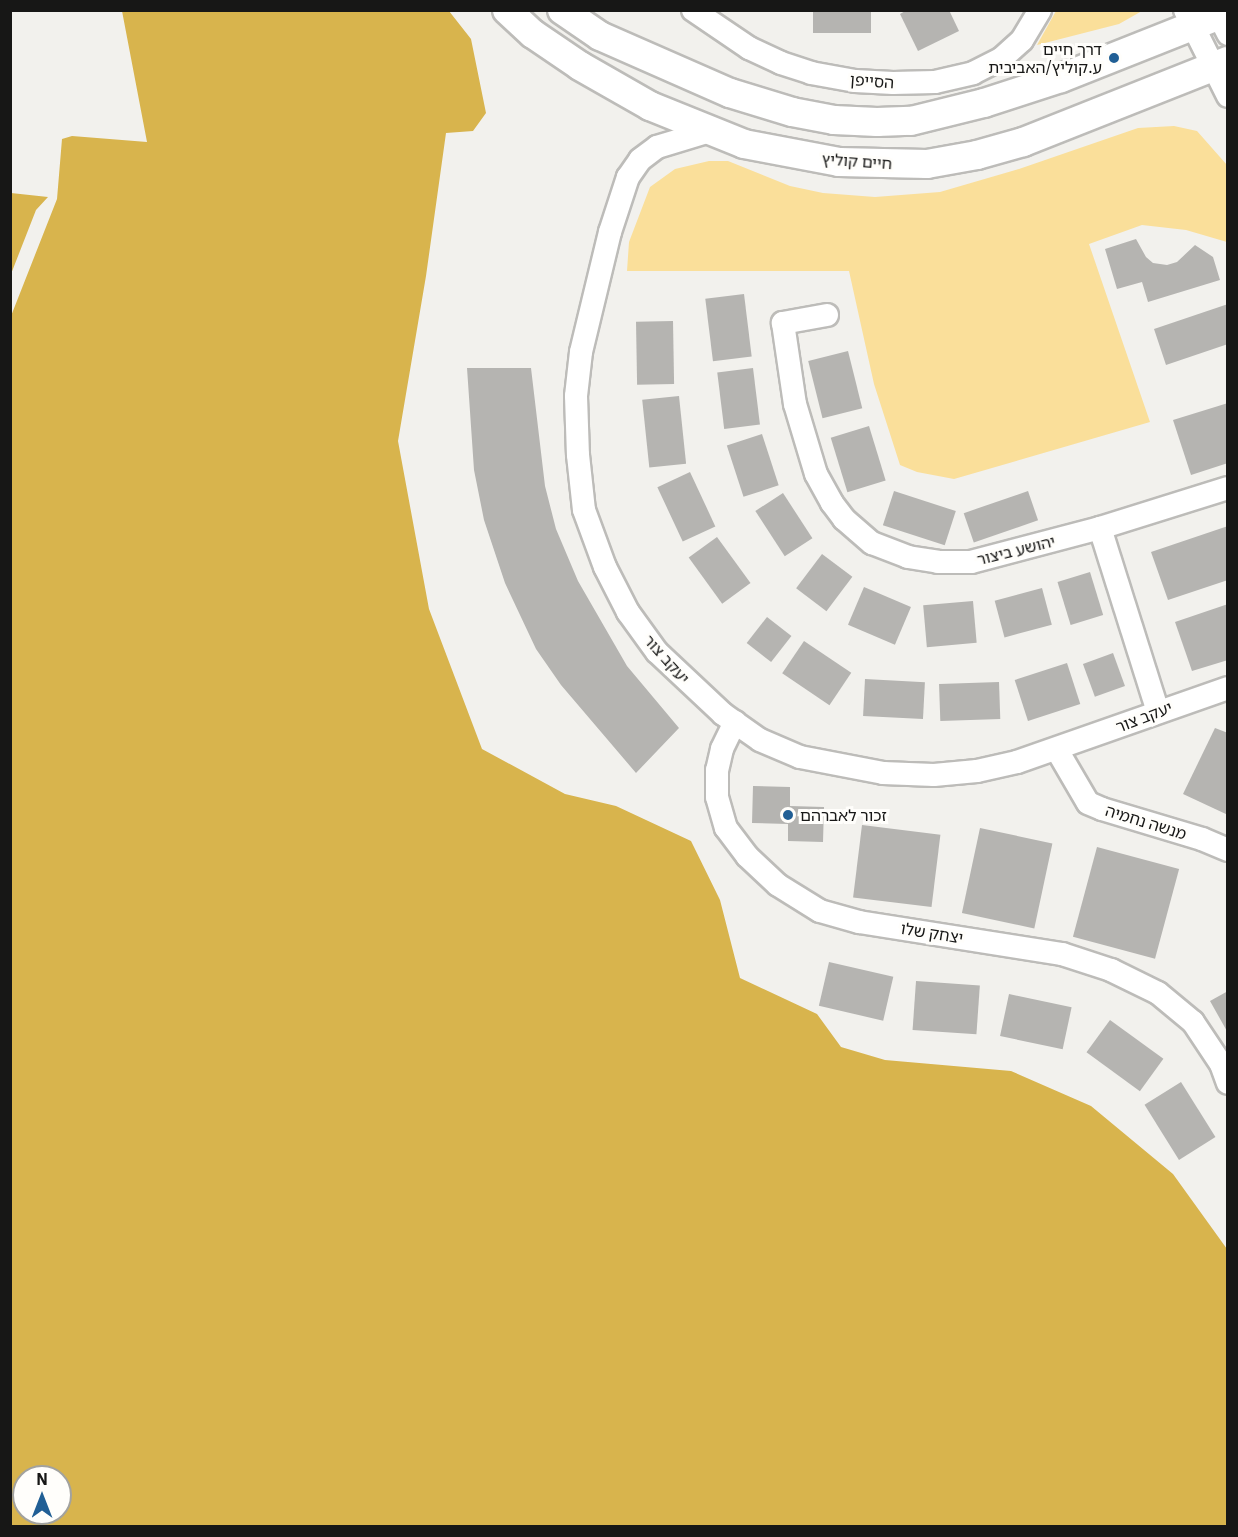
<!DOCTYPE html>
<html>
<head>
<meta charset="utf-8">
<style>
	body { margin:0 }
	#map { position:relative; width:1238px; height:1537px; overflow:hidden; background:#f2f1ed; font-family:"IBM Plex Sans","Noto Sans Hebrew",sans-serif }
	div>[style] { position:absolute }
	.green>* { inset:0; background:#fadf9a }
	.forest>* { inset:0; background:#d8b44d }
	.building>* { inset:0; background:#b5b4b1; transform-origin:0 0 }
	.roads { filter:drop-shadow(2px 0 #bdbcb9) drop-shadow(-2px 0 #bdbcb9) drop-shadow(0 2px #bdbcb9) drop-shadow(0 -2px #bdbcb9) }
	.minor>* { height:22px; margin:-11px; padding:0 11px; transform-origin:11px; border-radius:11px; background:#fff }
	.major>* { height:28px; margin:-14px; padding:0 14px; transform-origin:14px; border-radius:14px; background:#fff }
	.dots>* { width:16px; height:16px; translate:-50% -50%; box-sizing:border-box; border:3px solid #fffefb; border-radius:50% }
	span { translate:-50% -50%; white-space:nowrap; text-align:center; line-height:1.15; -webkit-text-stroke:6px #fffefb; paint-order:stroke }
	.poi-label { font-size:16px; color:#171716 }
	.right { translate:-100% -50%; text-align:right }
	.left { translate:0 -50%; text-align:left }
	.street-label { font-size:16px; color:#171716 }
	.frame { position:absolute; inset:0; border:12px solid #171716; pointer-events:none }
	.north { position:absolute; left:12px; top:1465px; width:60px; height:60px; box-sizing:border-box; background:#fffefb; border:2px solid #a2a29f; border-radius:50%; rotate:0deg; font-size:16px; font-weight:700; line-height:24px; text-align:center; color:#171716 }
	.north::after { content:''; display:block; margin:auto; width:21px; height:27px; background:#215f95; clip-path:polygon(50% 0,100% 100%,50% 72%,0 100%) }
</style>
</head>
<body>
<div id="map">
	<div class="green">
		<i style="clip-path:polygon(1056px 11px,1056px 10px,1142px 11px,1119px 24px,1037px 45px)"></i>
		<i style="clip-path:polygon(1174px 126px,1197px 131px,1227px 165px,1227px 242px,1186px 230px,1142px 225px,1089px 244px,1150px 422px,954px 479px,917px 472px,900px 465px,874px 384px,849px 271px,627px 271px,629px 242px,650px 187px,675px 169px,709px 161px,728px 161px,790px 186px,823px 193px,875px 197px,940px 192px,1019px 169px,1138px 128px)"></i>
	</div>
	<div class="forest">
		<i style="clip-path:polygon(evenodd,122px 11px,449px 11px,471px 39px,486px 113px,473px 131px,446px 133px,426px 276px,398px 441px,429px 609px,482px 749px,565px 794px,616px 806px,691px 841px,720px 900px,740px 978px,817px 1014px,841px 1047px,885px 1060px,1011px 1071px,1091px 1106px,1173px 1174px,1227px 1249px,1227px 1526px,11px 1526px,11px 316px,57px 199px,62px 139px,72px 136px,147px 142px,122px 11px,24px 1477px,60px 1477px,60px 1513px,24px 1513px,24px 1477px)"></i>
		<i style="clip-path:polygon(11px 193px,48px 197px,36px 210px,11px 274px)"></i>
	</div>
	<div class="building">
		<i style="left:813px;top:10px;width:58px;height:23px"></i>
		<i style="clip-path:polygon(907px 10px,949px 10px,959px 31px,918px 51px,900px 14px)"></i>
		<i style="clip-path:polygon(1136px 239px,1146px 257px,1153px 263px,1167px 265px,1177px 262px,1195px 245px,1213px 257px,1220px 280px,1148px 302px,1142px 282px,1117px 289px,1105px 249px)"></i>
		<i style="left:744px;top:294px;width:63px;height:39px;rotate:83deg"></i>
		<i style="clip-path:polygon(1228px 304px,1228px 344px,1166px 365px,1154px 329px)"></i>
		<i style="left:673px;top:321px;width:63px;height:37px;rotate:89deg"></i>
		<i style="left:848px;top:351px;width:59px;height:41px;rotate:76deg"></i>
		<i style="clip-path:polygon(467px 368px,531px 368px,545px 486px,556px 529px,578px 581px,627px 666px,679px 728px,636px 773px,561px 685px,536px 649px,505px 583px,484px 520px,474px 470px)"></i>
		<i style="left:753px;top:368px;width:57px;height:36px;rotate:83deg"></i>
		<i style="left:679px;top:396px;width:68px;height:37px;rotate:84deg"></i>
		<i style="clip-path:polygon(1228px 403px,1228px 463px,1191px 475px,1173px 420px)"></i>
		<i style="left:869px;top:426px;width:57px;height:40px;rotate:73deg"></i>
		<i style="left:762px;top:434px;width:54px;height:37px;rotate:72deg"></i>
		<i style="left:690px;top:472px;width:60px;height:36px;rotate:65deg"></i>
		<i style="left:894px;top:491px;width:65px;height:36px;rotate:18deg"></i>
		<i style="left:1028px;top:491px;width:31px;height:68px;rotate:71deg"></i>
		<i style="left:783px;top:493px;width:54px;height:33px;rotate:57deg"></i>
		<i style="clip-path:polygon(1228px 526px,1228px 580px,1168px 600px,1151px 552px)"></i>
		<i style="left:717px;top:537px;width:57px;height:35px;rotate:54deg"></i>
		<i style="left:822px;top:554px;width:38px;height:43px;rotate:37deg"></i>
		<i style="left:1090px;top:572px;width:45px;height:34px;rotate:73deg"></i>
		<i style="left:864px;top:587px;width:51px;height:41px;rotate:23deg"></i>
		<i style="left:1042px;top:588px;width:38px;height:49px;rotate:75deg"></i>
		<i style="left:973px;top:601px;width:42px;height:50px;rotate:85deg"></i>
		<i style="clip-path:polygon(1228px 604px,1228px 660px,1192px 671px,1175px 622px)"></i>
		<i style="left:767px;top:617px;width:31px;height:33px;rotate:38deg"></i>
		<i style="left:804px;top:641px;width:57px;height:39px;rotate:34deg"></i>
		<i style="left:1113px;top:653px;width:35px;height:32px;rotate:70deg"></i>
		<i style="left:1067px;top:663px;width:43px;height:55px;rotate:72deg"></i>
		<i style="left:865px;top:679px;width:60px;height:37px;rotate:3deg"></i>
		<i style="left:999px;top:682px;width:37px;height:60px;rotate:88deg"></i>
		<i style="clip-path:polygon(1215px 728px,1228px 733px,1228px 815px,1183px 794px)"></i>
		<i style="clip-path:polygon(753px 786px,790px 787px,790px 806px,824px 807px,823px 842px,788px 841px,788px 824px,752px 823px)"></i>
		<i style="left:862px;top:825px;width:79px;height:73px;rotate:7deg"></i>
		<i style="left:980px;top:828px;width:74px;height:87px;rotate:12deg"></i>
		<i style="left:1097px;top:847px;width:85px;height:93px;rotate:15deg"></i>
		<i style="left:829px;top:962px;width:66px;height:45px;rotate:13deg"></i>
		<i style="left:916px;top:981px;width:64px;height:49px;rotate:4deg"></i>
		<i style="clip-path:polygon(1228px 991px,1228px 1033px,1210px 1001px)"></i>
		<i style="left:1009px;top:994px;width:64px;height:43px;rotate:12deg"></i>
		<i style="left:1110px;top:1020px;width:66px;height:40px;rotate:36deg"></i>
		<i style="left:1181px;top:1082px;width:65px;height:43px;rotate:58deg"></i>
	</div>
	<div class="roads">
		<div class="minor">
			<i style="left:693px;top:10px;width:68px;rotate:34.2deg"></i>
			<i style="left:749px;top:48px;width:35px;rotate:25deg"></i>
			<i style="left:781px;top:63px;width:32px;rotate:18deg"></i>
			<i style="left:811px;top:73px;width:45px;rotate:10.3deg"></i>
			<i style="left:855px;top:81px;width:38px;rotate:3deg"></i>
			<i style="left:893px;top:83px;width:42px;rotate:-1.4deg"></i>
			<i style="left:935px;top:82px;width:39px;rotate:-13deg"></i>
			<i style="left:973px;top:73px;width:31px;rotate:-27deg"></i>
			<i style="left:1001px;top:59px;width:28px;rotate:-42deg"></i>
			<i style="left:1022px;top:40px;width:35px;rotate:-59deg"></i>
			<i style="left:1185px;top:10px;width:96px;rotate:63.4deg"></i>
			<i style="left:1216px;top:10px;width:27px;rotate:63deg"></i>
			<i style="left:710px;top:131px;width:55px;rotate:163.2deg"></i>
			<i style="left:657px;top:147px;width:21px;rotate:143deg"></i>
			<i style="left:640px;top:160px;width:21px;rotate:125deg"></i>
			<i style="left:628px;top:177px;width:58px;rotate:108.1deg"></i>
			<i style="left:610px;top:232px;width:123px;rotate:103.6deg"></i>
			<i style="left:581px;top:352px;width:44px;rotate:96.5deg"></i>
			<i style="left:576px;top:396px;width:59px;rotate:88.1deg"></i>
			<i style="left:578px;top:455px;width:55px;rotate:83.8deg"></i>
			<i style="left:584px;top:510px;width:61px;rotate:69.8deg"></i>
			<i style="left:605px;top:567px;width:51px;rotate:62.9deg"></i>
			<i style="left:628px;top:612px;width:49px;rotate:54.1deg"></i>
			<i style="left:657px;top:652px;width:91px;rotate:43.2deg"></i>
			<i style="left:723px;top:714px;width:45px;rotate:35.1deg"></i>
			<i style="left:760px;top:740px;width:43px;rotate:23deg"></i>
			<i style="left:800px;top:757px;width:85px;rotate:10.9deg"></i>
			<i style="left:883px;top:773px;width:51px;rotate:2.2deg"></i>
			<i style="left:934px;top:775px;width:43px;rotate:-5.3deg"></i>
			<i style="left:977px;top:771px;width:41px;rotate:-12.7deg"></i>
			<i style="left:1017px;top:762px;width:224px;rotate:-19.3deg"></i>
			<i style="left:827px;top:315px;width:45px;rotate:169.7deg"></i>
			<i style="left:783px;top:323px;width:82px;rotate:81.6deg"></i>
			<i style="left:795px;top:404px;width:73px;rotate:73.3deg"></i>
			<i style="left:816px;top:474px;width:33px;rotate:61deg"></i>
			<i style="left:832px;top:503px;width:20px;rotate:53deg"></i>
			<i style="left:844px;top:519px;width:37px;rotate:41deg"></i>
			<i style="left:872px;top:543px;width:39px;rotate:21deg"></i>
			<i style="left:908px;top:557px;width:30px;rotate:9deg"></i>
			<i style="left:938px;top:562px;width:33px"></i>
			<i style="left:971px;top:562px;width:133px;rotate:-14.8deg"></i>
			<i style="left:1100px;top:528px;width:134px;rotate:-17.4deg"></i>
			<i style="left:1100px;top:528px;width:193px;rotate:72.5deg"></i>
			<i style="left:735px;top:722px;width:30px;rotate:116deg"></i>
			<i style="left:722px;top:749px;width:22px;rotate:103deg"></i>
			<i style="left:717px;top:770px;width:27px;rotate:90deg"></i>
			<i style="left:717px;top:797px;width:32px;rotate:74deg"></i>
			<i style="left:726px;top:828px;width:35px;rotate:53deg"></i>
			<i style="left:747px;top:856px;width:42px;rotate:43.1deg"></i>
			<i style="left:778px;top:885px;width:49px;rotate:31.8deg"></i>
			<i style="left:820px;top:911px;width:41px;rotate:15.8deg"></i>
			<i style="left:859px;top:922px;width:206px;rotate:9deg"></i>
			<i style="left:1062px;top:954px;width:52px;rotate:18.1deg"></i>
			<i style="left:1111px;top:970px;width:52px;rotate:26.1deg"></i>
			<i style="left:1158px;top:993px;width:45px;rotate:39.6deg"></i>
			<i style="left:1193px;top:1022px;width:50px;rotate:56.3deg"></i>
			<i style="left:1221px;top:1064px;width:20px;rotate:70deg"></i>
			<i style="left:1057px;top:750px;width:61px;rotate:59.7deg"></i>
			<i style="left:1088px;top:803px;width:15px;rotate:23deg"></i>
			<i style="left:1102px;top:809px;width:104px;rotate:16.7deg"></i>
			<i style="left:1202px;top:839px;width:28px;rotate:23deg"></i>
		</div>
		<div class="major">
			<i style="left:507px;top:10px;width:35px;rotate:43deg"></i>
			<i style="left:533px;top:34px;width:57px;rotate:34.2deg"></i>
			<i style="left:580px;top:66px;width:81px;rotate:29.7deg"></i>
			<i style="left:650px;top:106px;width:101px;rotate:22deg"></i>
			<i style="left:744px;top:144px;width:97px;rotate:10.7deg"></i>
			<i style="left:839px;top:162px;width:88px;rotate:1.3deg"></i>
			<i style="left:927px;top:164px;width:51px;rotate:-10.2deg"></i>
			<i style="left:977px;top:155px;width:48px;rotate:-15.8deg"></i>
			<i style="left:1023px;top:142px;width:220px;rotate:-21.6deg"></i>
			<i style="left:562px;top:10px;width:46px;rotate:34.4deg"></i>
			<i style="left:600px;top:36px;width:142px;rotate:23.7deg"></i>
			<i style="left:730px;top:93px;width:65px;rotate:17deg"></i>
			<i style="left:792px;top:112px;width:43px;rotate:10.8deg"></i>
			<i style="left:834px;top:120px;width:43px;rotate:2.7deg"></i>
			<i style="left:877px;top:122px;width:34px;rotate:-2deg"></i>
			<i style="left:911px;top:121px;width:75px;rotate:-13.9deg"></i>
			<i style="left:984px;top:103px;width:81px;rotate:-18deg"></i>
			<i style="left:1061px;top:78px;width:180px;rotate:-21.6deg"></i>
		</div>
	</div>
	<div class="dots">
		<i style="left:1114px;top:58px;background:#215f95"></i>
		<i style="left:788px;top:815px;background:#215f95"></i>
	</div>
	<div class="poi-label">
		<span class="right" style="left:1102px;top:58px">דרך חיים<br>ע.קוליץ/האביבית</span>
		<span class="left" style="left:800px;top:815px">זכור לאברהם</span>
	</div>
	<div class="street-label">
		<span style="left:872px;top:81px;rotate:4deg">הסייפן</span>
		<span style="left:857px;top:161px;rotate:4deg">חיים קוליץ</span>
		<span style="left:1016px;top:550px;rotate:-14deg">יהושע ביצור</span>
		<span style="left:667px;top:659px;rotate:48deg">יעקב צור</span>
		<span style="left:1144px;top:717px;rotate:-21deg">יעקב צור</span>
		<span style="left:1146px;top:822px;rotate:17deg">מנשה נחמיה</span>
		<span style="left:932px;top:933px;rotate:9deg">יצחק שלו</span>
	</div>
	<div class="frame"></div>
	<div class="north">N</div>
</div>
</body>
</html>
